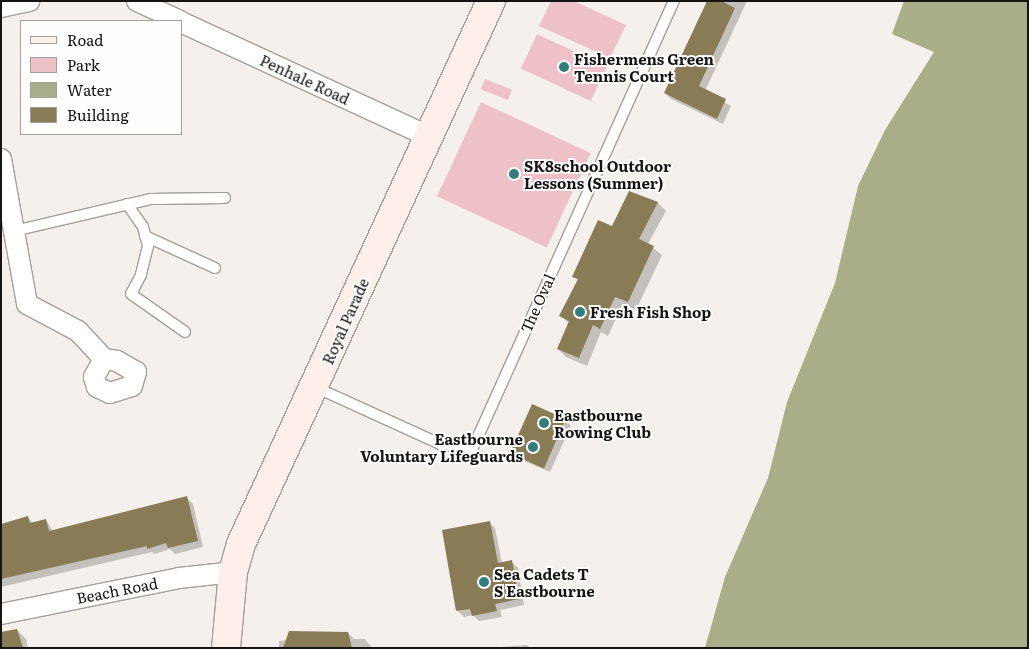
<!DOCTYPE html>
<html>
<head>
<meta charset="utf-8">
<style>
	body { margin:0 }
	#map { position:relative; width:1029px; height:649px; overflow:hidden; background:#f6f0ec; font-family:Literata,serif }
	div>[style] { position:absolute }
	.green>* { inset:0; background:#eec0c7; transform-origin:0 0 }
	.water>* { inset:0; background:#a8ae87 }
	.shadow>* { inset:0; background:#0003 }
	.building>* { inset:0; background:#8a7b57; transform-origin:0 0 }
	.roads { filter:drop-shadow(1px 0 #a49f9b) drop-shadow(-1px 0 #a49f9b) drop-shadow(0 1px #a49f9b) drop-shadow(0 -1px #a49f9b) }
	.lane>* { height:10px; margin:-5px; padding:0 5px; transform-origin:5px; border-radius:5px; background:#fff }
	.street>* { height:20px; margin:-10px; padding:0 10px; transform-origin:10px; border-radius:10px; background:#fff }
	.secondary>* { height:28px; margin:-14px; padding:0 14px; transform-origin:14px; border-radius:14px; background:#feefeb }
	.dots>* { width:14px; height:14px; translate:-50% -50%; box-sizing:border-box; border:2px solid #fefefe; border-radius:50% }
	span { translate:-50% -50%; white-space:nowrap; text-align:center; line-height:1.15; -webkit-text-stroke:4px #fefefe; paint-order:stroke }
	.poi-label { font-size:15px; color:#151412; font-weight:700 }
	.left { translate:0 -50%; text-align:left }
	.right { translate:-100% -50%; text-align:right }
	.street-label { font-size:15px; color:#151412 }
	.frame { position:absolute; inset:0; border:2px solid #151412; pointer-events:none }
	.legend { position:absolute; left:20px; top:20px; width:162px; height:115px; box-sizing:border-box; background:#fefefe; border:1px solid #a1a0a0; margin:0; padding:6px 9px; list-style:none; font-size:15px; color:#151412 }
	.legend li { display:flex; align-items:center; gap:10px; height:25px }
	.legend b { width:25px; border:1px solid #a1a0a0 }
</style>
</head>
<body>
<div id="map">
	<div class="green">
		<i style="clip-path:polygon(551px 1px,574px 1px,626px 25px,610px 58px,539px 26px)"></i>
		<i style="left:537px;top:34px;width:77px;height:38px;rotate:25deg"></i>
		<i style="left:485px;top:79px;width:29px;height:11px;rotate:22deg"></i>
		<i style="left:481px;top:102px;width:121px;height:104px;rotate:25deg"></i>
	</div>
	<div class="water">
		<i style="clip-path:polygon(904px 1px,1028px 1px,1028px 648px,705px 648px,725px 577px,768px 478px,787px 402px,835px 283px,858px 186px,885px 130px,934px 52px,892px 34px)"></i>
	</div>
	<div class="shadow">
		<i style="clip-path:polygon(709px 1px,747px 1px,705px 91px,731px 106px,723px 124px,671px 99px,665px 93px)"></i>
		<i style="clip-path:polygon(630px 193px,658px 203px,666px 211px,648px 244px,662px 255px,636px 310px,623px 304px,608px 336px,601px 332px,587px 366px,566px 357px,558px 349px,569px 324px,561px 315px,578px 281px,574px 276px,613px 228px)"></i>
		<i style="clip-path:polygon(565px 420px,571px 426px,550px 472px,517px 458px,511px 452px)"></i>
		<i style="clip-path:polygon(187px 498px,193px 504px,203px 547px,175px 554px,170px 549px,155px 554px,152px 552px,1px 587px,1px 525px,28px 518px,33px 523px,46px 520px,53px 531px)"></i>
		<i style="clip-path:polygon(489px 522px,495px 528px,502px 563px,512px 562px,518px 568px,524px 605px,500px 610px,502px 617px,479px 621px,473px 615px,464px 617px,458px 611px)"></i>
		<i style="clip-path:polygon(17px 630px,26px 639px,28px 648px,3px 648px)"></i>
		<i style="clip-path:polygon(348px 633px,354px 639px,365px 639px,372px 648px,279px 648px,279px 641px)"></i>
		<i style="clip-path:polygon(527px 645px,530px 648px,489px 648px)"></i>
	</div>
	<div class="building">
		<i style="clip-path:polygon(707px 1px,721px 1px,735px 8px,699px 86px,726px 99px,717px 119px,664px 93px)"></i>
		<i style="clip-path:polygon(629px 191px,658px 202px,639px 239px,654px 246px,628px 302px,615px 297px,600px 329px,593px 325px,579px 358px,557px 349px,569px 321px,559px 316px,578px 279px,572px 277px,598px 220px,612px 226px)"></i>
		<i style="left:532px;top:404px;width:37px;height:54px;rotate:24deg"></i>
		<i style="clip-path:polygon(187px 496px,198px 541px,168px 548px,166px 543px,147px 549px,147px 546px,1px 579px,1px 524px,28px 516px,30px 523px,46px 519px,49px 531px)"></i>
		<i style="clip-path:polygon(490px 521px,498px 563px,512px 560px,519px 599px,495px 604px,497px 611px,472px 616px,470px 609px,456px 611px,442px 530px)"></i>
		<i style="clip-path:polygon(17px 629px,23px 648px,1px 648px,1px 632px)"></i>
		<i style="clip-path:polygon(289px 631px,348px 632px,352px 648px,283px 648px)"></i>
	</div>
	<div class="roads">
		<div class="lane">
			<i style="left:127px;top:204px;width:28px;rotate:55deg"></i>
			<i style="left:143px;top:227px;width:20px;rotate:75deg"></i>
			<i style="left:148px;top:246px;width:30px;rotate:104deg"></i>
			<i style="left:141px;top:275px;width:21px;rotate:118deg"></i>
			<i style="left:131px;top:294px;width:66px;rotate:35.1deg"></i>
			<i style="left:14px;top:231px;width:140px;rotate:-13.2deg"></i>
			<i style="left:150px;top:199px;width:75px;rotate:-0.8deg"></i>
			<i style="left:145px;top:236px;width:77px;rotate:24.6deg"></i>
			<i style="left:315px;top:387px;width:137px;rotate:24.5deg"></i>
			<i style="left:440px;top:444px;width:33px;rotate:11deg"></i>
			<i style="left:472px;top:450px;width:492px;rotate:-65.8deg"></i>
		</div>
		<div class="street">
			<i style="left:137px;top:1px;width:47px;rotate:24.9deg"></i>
			<i style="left:1px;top:7px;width:29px;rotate:-12deg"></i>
			<i style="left:181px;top:22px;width:274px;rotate:24.8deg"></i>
			<i style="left:1px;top:159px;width:147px;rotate:79.8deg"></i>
			<i style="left:27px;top:304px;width:58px;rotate:27.9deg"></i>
			<i style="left:78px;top:331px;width:38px;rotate:47deg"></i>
			<i style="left:104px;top:359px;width:21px;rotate:119deg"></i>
			<i style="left:94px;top:377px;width:10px;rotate:73deg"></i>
			<i style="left:97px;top:387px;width:14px;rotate:25deg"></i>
			<i style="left:110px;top:393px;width:23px;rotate:-18deg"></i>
			<i style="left:132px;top:386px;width:15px;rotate:-74deg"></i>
			<i style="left:136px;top:372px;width:22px;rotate:-150deg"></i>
			<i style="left:117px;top:361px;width:13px;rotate:-171deg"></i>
			<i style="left:1px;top:614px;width:182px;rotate:-11.4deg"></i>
			<i style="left:179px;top:578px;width:54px;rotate:-6.3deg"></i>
		</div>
		<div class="secondary">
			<i style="left:226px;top:648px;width:76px;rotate:-84.7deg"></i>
			<i style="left:233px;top:572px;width:29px;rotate:-74deg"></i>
			<i style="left:241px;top:544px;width:598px;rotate:-65.28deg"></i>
		</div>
	</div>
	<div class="dots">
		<i style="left:564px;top:67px;background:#337c7c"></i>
		<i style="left:514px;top:174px;background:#337c7c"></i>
		<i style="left:580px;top:312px;background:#337c7c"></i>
		<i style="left:544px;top:423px;background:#337c7c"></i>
		<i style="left:533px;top:447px;background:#337c7c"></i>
		<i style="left:484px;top:582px;background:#337c7c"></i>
	</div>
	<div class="poi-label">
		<span class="left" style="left:574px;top:67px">Fishermens Green<br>Tennis Court</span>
		<span class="left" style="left:524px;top:174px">SK8school Outdoor<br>Lessons (Summer)</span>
		<span class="left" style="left:590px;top:312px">Fresh Fish Shop</span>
		<span class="left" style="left:554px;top:423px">Eastbourne<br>Rowing Club</span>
		<span class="right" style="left:523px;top:447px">Eastbourne<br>Voluntary Lifeguards</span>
		<span class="left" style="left:494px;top:582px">Sea Cadets T<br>S Eastbourne</span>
	</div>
	<div class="street-label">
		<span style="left:305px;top:79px;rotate:25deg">Penhale Road</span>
		<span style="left:537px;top:303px;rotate:-66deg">The Oval</span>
		<span style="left:345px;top:321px;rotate:-66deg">Royal Parade</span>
		<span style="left:117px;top:590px;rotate:-11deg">Beach Road</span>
	</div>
	<div class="frame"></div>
	<ul class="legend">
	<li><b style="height:6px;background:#feefeb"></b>Road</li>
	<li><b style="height:14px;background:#eec0c7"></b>Park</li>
	<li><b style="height:14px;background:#a8ae87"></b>Water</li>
	<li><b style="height:14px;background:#8a7b57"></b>Building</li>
	</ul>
</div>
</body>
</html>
